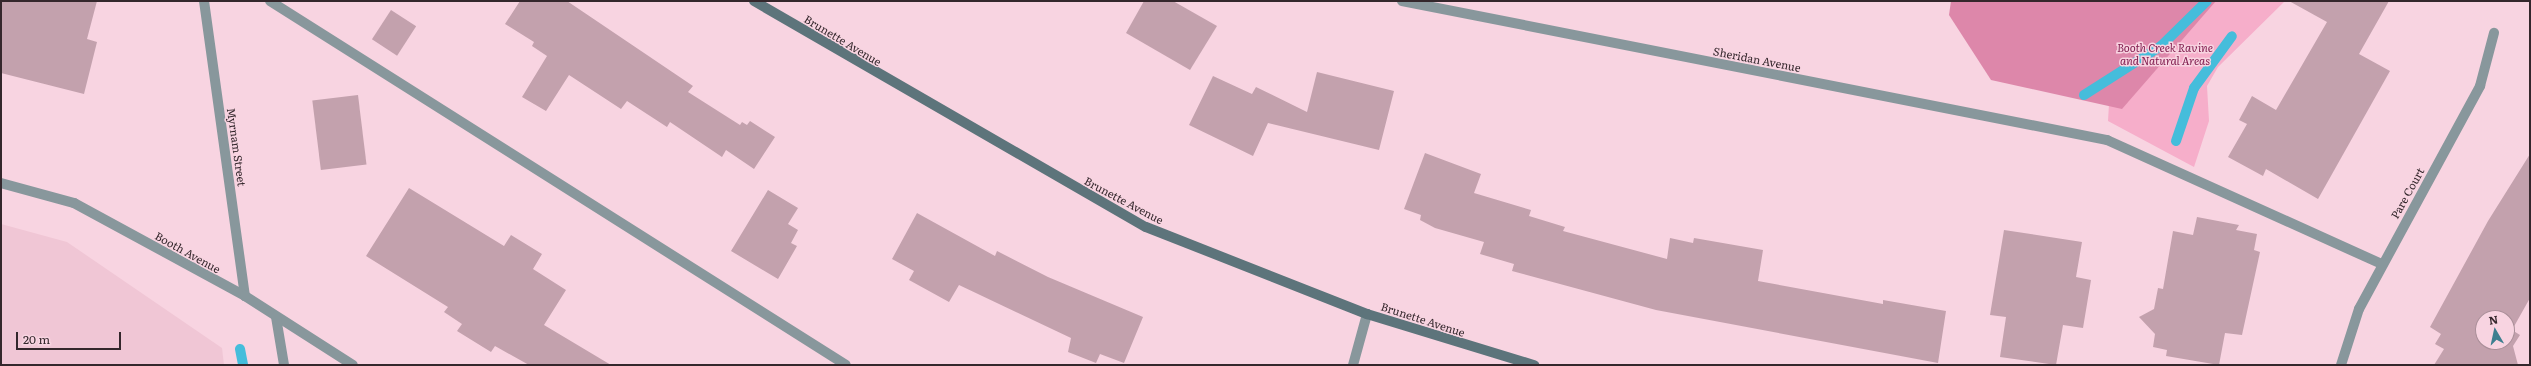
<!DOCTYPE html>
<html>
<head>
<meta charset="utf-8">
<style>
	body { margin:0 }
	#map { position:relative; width:2531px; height:366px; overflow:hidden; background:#f8d4e1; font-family:Literata,serif }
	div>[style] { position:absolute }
	.built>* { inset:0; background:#f0c6d5 }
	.green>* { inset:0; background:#f6aeca }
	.forest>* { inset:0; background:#dd87aa }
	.stream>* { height:10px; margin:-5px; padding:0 5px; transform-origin:5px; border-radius:5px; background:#45bddb }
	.building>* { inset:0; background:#c3a1ad; transform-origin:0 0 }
	.service>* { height:10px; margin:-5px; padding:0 5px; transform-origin:5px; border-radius:5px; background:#88979c }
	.minor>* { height:10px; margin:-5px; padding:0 5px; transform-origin:5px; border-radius:5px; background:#88979c }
	.secondary>* { height:10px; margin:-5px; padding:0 5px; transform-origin:5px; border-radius:5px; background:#5d747b }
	span { translate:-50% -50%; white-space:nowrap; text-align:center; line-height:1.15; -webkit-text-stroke:3px #f8d4e1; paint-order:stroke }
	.street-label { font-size:11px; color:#34272c }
	.park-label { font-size:11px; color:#831f51; font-style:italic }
	.frame { position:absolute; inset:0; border:2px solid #34272c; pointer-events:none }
	.north { position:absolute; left:2475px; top:310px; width:40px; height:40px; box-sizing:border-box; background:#f8d4e1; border:1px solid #aa8f99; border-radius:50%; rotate:351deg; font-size:11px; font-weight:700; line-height:16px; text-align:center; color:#34272c }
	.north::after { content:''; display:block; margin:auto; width:14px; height:18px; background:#3d7f90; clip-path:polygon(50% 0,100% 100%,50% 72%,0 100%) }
	.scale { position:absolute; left:16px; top:332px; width:105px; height:18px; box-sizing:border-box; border:2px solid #34272c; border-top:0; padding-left:5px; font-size:12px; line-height:14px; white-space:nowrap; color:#34272c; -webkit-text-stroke:3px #f8d4e1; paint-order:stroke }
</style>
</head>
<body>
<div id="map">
	<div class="built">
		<i style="clip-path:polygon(1px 224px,67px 242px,222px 348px,224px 365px,1px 365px)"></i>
	</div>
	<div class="green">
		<i style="clip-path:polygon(2115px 1px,2285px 1px,2218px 67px,2207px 86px,2209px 121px,2194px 167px,2108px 121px)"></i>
	</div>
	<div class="forest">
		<i style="clip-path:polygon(1951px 1px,2216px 1px,2122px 109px,1991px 80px,1949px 15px)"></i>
	</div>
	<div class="stream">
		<i style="left:2084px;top:95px;width:91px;rotate:-32.5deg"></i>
		<i style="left:2161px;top:46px;width:64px;rotate:-44.4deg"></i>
		<i style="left:2176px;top:141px;width:56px;rotate:-71.2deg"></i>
		<i style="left:2194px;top:88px;width:64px;rotate:-53.8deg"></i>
		<i style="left:240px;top:349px;width:16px;rotate:79deg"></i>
	</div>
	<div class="building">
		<i style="clip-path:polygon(1px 1px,97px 1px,87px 39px,97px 42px,84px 94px,1px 73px)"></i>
		<i style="clip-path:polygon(520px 1px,567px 1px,693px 86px,688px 92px,740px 125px,742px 122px,747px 125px,750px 121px,775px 137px,754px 169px,726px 150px,722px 157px,670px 122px,667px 127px,627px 101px,621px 109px,569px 75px,546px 111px,522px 97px,547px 56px,532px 46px,534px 42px,505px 24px)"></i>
		<i style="clip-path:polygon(1144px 1px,1173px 1px,1217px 26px,1190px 70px,1126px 33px)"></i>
		<i style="clip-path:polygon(2289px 1px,2389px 1px,2359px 54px,2390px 71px,2318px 199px,2266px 169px,2263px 176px,2228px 157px,2247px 124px,2239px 120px,2252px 96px,2276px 110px,2327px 22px)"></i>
		<i style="left:391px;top:10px;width:30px;height:35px;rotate:33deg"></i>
		<i style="clip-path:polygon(1317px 72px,1394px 91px,1379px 150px,1268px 123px,1253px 156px,1189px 125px,1213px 76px,1252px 94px,1256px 87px,1307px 112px)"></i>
		<i style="left:358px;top:95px;width:70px;height:46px;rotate:83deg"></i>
		<i style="clip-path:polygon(1425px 153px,1481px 174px,1474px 193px,1531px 210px,1529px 216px,1565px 227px,1563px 231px,1667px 259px,1670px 238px,1693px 243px,1694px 238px,1763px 250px,1758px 281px,1883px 304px,1883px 300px,1946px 311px,1938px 363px,1656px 310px,1512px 271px,1514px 264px,1480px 254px,1484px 242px,1435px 228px,1420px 220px,1421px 215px,1404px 209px)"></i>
		<i style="clip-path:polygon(evenodd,2530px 154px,2530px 298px,2512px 330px,2520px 335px,2513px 346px,2518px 365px,2434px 365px,2444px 349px,2435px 344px,2441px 334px,2430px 327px,2488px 221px,2530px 154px,2483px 318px,2507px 318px,2507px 342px,2483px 342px,2483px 318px)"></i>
		<i style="clip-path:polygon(409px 188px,504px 246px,511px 235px,542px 254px,533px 269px,566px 290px,544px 325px,611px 365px,529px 365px,495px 346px,491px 352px,457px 331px,462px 324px,444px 312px,448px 307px,366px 256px)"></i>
		<i style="clip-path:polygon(768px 190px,798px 208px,788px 224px,798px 230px,791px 243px,797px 246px,778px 279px,731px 251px)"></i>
		<i style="clip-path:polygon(917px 213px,995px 256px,997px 251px,1048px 277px,1143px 317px,1124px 363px,1100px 354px,1096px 363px,1068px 352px,1071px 338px,959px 285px,949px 302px,909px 280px,914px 271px,892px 259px)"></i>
		<i style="clip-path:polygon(2197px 217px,2239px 225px,2236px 230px,2257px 234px,2254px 250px,2260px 252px,2242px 335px,2225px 333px,2219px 365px,2166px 356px,2167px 350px,2153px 347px,2155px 334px,2139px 317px,2154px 309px,2158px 288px,2163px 289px,2173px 231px,2193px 235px)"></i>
		<i style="clip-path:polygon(2004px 230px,2082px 242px,2076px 277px,2091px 280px,2083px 328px,2063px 325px,2056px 365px,2000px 357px,2006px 317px,1990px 315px)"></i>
	</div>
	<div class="service">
		<i style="left:270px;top:1px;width:681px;rotate:32.29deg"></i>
		<i style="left:2107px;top:140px;width:302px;rotate:24.3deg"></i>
	</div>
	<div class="minor">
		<i style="left:204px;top:1px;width:298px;rotate:82.1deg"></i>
		<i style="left:1402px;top:1px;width:719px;rotate:11.15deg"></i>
		<i style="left:1px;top:183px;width:76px;rotate:15.3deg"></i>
		<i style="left:74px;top:203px;width:195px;rotate:28.5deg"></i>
		<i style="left:245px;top:296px;width:128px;rotate:32.6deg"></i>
		<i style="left:276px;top:317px;width:49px;rotate:80.5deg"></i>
		<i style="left:1353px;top:365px;width:53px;rotate:-74.6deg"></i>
		<i style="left:2341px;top:365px;width:59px;rotate:-72.2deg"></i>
		<i style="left:2359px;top:309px;width:254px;rotate:-61.5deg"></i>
		<i style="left:2480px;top:86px;width:55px;rotate:-75.2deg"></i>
	</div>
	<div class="secondary">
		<i style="left:754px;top:1px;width:452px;rotate:30deg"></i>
		<i style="left:1146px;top:227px;width:238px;rotate:21.5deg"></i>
		<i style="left:1367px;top:314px;width:175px;rotate:17deg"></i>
	</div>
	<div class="street-label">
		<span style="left:843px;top:40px;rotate:31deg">Brunette Avenue</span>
		<span style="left:1757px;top:59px;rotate:11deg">Sheridan Avenue</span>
		<span style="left:237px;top:147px;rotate:82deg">Myrnam Street</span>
		<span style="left:2407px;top:193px;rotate:-61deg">Pare Court</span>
		<span style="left:1124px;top:200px;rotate:28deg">Brunette Avenue</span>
		<span style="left:188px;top:252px;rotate:29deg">Booth Avenue</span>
		<span style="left:1423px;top:319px;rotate:18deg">Brunette Avenue</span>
	</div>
	<div class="park-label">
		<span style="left:2165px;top:54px">Booth Creek Ravine<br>and Natural Areas</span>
	</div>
	<div class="frame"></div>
	<div class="north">N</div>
	<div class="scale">20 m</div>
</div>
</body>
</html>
